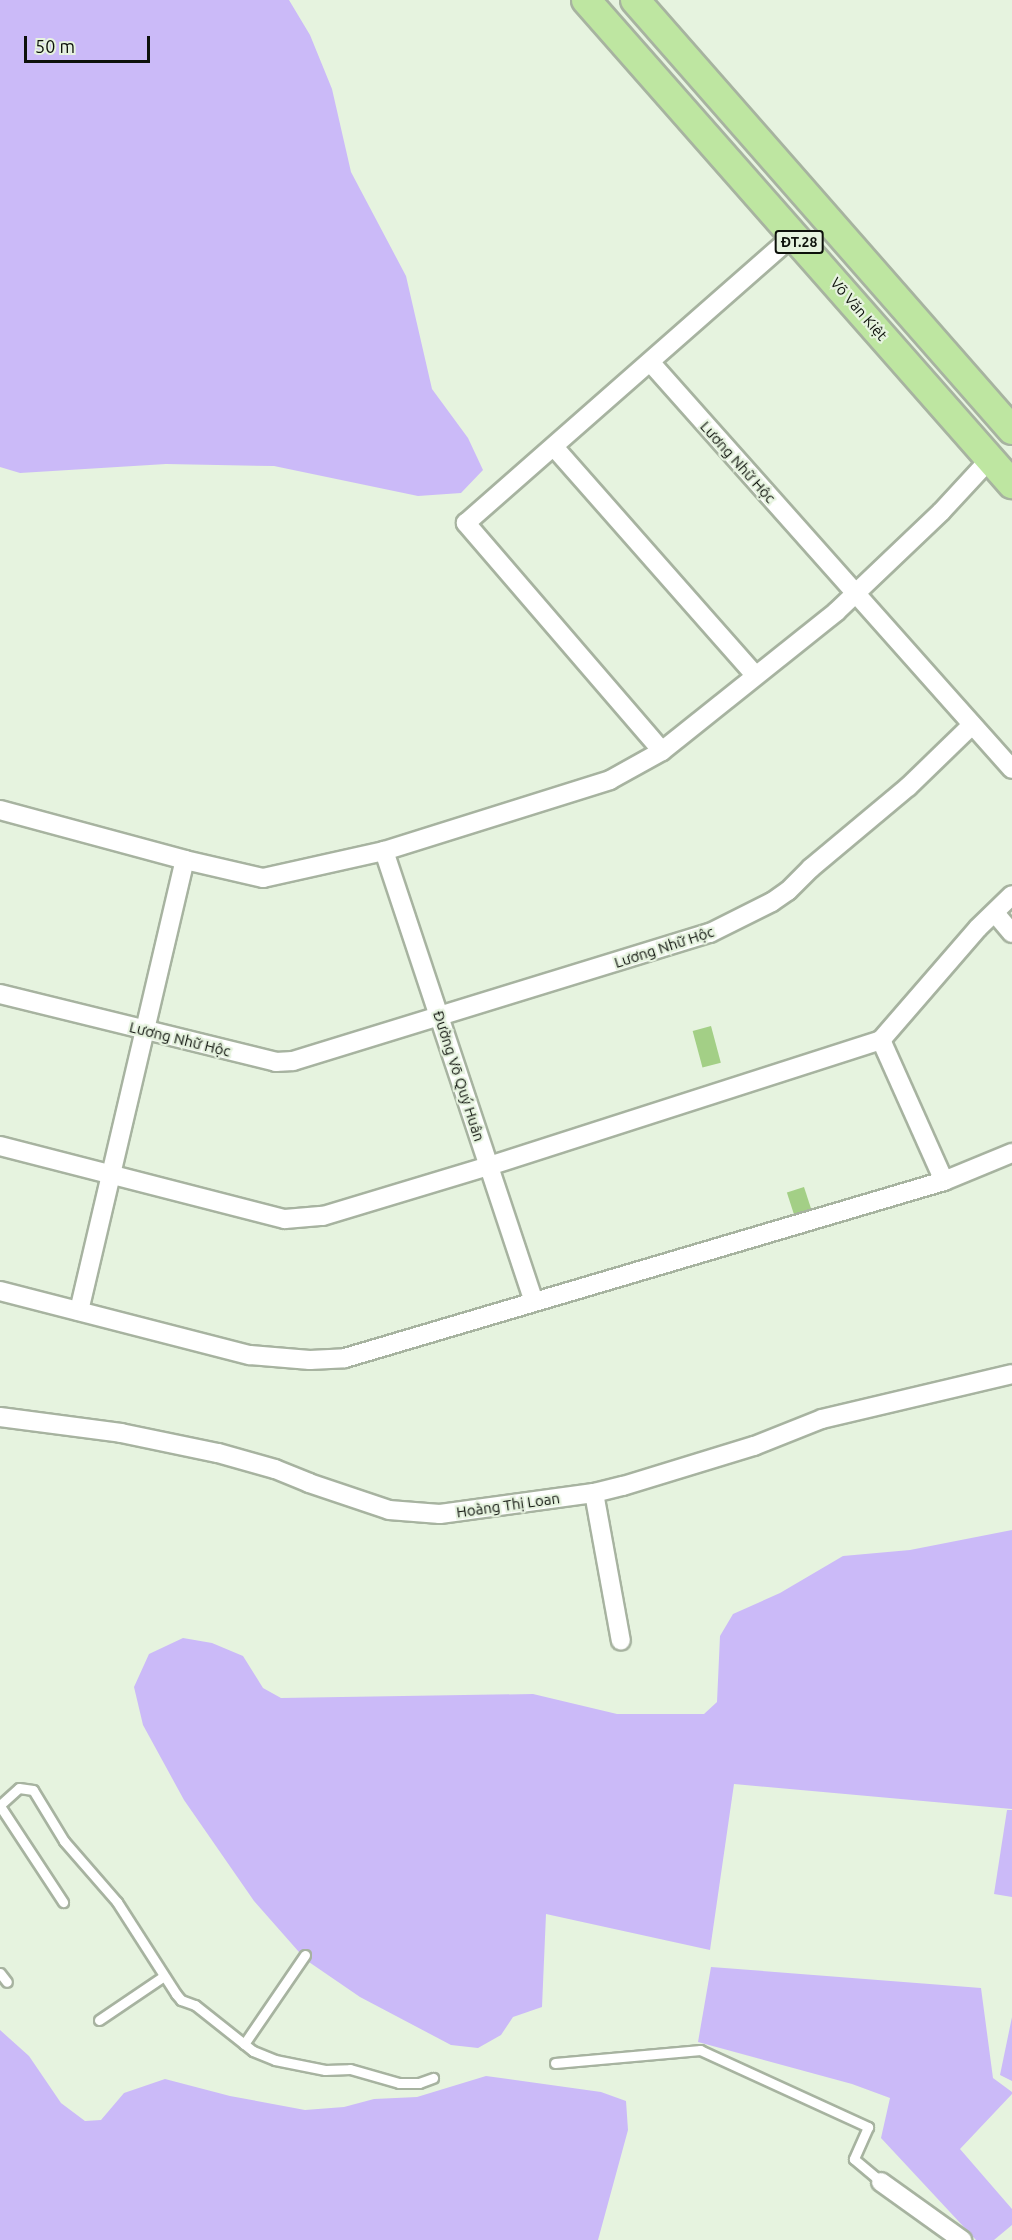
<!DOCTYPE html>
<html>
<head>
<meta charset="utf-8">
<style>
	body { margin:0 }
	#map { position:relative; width:1012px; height:2240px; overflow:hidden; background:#e6f3df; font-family:Ubuntu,sans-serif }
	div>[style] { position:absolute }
	.green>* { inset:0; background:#cbbaf8 }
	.building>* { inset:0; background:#a3cf86; transform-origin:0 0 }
	.roads { filter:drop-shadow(2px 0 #a7b3a0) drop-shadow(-2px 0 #a7b3a0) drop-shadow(0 2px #a7b3a0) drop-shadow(0 -2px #a7b3a0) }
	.lane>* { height:9px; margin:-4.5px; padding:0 4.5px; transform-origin:4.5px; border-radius:4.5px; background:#fff }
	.street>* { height:18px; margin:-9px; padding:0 9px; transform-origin:9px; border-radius:9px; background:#fff }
	.primary>* { height:28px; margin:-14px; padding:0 14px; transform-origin:14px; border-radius:14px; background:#bee6a1 }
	span { translate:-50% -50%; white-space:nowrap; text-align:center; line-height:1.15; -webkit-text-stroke:4.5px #e6f3df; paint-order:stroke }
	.shield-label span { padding:2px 4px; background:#e6f3df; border:2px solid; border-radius:4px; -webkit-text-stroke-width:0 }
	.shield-label { font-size:14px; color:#0d110b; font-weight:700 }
	.street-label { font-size:15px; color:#0d110b }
	.scale { position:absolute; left:24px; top:36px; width:126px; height:27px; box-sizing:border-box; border:3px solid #0d110b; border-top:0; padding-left:8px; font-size:18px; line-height:21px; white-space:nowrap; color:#0d110b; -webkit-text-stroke:4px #e6f3df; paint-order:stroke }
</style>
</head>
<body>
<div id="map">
	<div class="green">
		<i style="clip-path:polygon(0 0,289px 0,310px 35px,332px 89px,351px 172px,406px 276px,432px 389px,468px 438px,483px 470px,461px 493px,418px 496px,274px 466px,166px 464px,20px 473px,0 467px)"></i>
		<i style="clip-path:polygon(1012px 1530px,1012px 1809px,734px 1784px,710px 1950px,546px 1914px,542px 2007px,513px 2017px,501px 2035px,478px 2048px,451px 2045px,360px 1997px,306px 1960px,254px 1901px,184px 1800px,143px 1725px,134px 1687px,149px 1654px,183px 1638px,212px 1643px,243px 1656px,263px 1688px,281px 1698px,533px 1694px,617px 1714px,704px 1714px,717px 1702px,720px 1636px,733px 1614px,780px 1593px,843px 1556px,910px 1550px)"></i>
		<i style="clip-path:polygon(1007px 1810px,1012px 1810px,1012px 1897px,994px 1894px)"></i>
		<i style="clip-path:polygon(711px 1967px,981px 1988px,993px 2078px,1012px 2092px,1012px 2094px,960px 2149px,1012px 2209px,1012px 2225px,994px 2240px,976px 2240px,881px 2138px,890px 2098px,852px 2084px,698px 2042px)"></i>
		<i style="clip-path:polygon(1012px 2017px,1012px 2081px,1000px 2075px)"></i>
		<i style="clip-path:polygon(0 2030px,29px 2056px,61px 2103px,85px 2121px,101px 2120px,124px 2093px,165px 2079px,230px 2096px,305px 2110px,344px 2107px,374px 2099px,417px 2097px,486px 2076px,601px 2092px,626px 2101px,628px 2130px,598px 2240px,0 2240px)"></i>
	</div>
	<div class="building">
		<i style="left:711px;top:1026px;width:38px;height:19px;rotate:75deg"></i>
		<i style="left:804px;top:1187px;width:23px;height:18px;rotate:72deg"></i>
	</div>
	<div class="roads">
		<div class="lane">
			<i style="left:0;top:1805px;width:25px;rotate:-42deg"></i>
			<i style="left:19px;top:1788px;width:14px;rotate:8deg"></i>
			<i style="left:33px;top:1790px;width:60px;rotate:58.7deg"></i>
			<i style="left:64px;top:1841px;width:81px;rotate:49deg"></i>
			<i style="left:117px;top:1902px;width:109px;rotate:57.3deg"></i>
			<i style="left:176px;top:1994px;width:8px;rotate:50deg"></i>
			<i style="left:181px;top:2000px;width:15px;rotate:20deg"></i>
			<i style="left:195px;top:2005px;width:74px;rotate:38.4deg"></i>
			<i style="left:253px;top:2051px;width:24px;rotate:22deg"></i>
			<i style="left:275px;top:2060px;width:51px;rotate:11.3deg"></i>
			<i style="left:325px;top:2070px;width:25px;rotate:-2deg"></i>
			<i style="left:350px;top:2069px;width:51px;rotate:15.9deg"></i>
			<i style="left:399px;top:2083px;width:20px"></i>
			<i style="left:419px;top:2083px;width:15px;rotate:-20deg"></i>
			<i style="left:0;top:1806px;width:115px;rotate:56.7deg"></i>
			<i style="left:0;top:1973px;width:11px;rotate:52deg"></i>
			<i style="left:99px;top:2020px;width:78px;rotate:-34.1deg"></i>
			<i style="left:244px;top:2044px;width:108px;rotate:-55.6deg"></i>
			<i style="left:555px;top:2063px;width:146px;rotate:-5.1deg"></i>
			<i style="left:700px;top:2050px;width:185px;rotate:24.6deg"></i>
			<i style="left:868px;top:2127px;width:35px;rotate:114deg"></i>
			<i style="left:854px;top:2159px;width:35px;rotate:40deg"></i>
		</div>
		<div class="street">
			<i style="left:651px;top:363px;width:543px;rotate:48.36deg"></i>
			<i style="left:554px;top:447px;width:304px;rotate:48.6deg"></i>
			<i style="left:662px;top:751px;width:301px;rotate:-130.7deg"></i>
			<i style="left:466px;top:523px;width:436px;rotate:-41.3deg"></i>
			<i style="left:0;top:810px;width:192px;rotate:15.1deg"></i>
			<i style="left:185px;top:860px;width:80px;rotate:13deg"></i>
			<i style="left:263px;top:878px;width:124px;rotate:-12.6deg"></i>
			<i style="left:384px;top:851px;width:237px;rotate:-17.4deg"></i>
			<i style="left:610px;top:780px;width:60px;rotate:-29.1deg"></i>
			<i style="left:662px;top:751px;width:223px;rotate:-38.6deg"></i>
			<i style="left:836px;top:612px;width:145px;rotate:-43.6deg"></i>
			<i style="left:941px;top:512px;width:72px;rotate:-47.2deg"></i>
			<i style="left:384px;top:851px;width:474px;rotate:71.6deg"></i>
			<i style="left:995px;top:913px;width:26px;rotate:50deg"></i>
			<i style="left:0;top:994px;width:284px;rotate:13.8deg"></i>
			<i style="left:276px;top:1062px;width:17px;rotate:-3deg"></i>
			<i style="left:293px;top:1061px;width:436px;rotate:-17.1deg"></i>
			<i style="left:710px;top:933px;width:69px;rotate:-26.6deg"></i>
			<i style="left:772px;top:902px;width:19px;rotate:-35deg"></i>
			<i style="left:788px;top:891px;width:33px;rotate:-45deg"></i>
			<i style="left:811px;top:868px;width:126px;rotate:-39.9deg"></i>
			<i style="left:908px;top:787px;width:89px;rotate:-44.1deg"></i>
			<i style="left:881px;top:1040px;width:154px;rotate:65.9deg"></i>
			<i style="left:0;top:1146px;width:294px;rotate:14.4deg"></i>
			<i style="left:285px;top:1219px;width:38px;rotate:-5deg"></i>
			<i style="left:323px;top:1216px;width:173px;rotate:-16.8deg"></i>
			<i style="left:489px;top:1166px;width:412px;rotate:-17.8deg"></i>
			<i style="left:881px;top:1040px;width:148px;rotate:-49.1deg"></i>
			<i style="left:978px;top:928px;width:47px;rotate:-44.1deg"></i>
			<i style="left:0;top:1291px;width:258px;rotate:14.4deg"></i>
			<i style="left:250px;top:1355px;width:60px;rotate:4.8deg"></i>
			<i style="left:310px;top:1360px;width:35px;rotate:-3deg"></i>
			<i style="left:345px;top:1358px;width:625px;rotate:-16.46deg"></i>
			<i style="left:944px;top:1181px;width:74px;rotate:-22.4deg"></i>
			<i style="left:79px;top:1311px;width:463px;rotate:-76.8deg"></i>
			<i style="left:0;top:1417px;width:122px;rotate:7.5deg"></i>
			<i style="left:121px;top:1433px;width:99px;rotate:11.7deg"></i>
			<i style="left:218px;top:1453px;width:59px;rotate:15.7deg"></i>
			<i style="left:275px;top:1469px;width:37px;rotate:22deg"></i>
			<i style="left:309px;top:1483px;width:84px;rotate:18.6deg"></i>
			<i style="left:389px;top:1510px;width:51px;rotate:4.5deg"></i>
			<i style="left:440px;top:1514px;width:155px;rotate:-7.8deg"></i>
			<i style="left:594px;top:1493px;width:30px;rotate:-14deg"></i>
			<i style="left:623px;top:1486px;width:137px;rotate:-17deg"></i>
			<i style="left:754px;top:1446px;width:73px;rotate:-21.7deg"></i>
			<i style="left:822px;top:1419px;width:195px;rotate:-13.3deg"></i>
			<i style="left:594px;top:1493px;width:150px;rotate:79.7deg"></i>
			<i style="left:881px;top:2182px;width:100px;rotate:35.6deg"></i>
		</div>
		<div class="primary">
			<i style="left:586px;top:0;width:645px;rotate:48.65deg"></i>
			<i style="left:635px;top:0;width:572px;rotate:48.76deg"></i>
		</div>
	</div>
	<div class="shield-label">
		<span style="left:799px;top:242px">ĐT.28</span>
	</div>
	<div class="street-label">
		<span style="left:859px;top:309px;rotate:49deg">Võ Văn Kiệt</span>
		<span style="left:738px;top:462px;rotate:48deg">Lương Nhữ Hộc</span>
		<span style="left:664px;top:947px;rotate:-18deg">Lương Nhữ Hộc</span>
		<span style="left:180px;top:1039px;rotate:14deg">Lương Nhữ Hộc</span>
		<span style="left:459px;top:1076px;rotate:72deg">Đường Võ Quý Huân</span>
		<span style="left:508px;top:1505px;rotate:-8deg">Hoàng Thị Loan</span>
	</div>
	<div class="scale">50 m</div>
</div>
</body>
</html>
